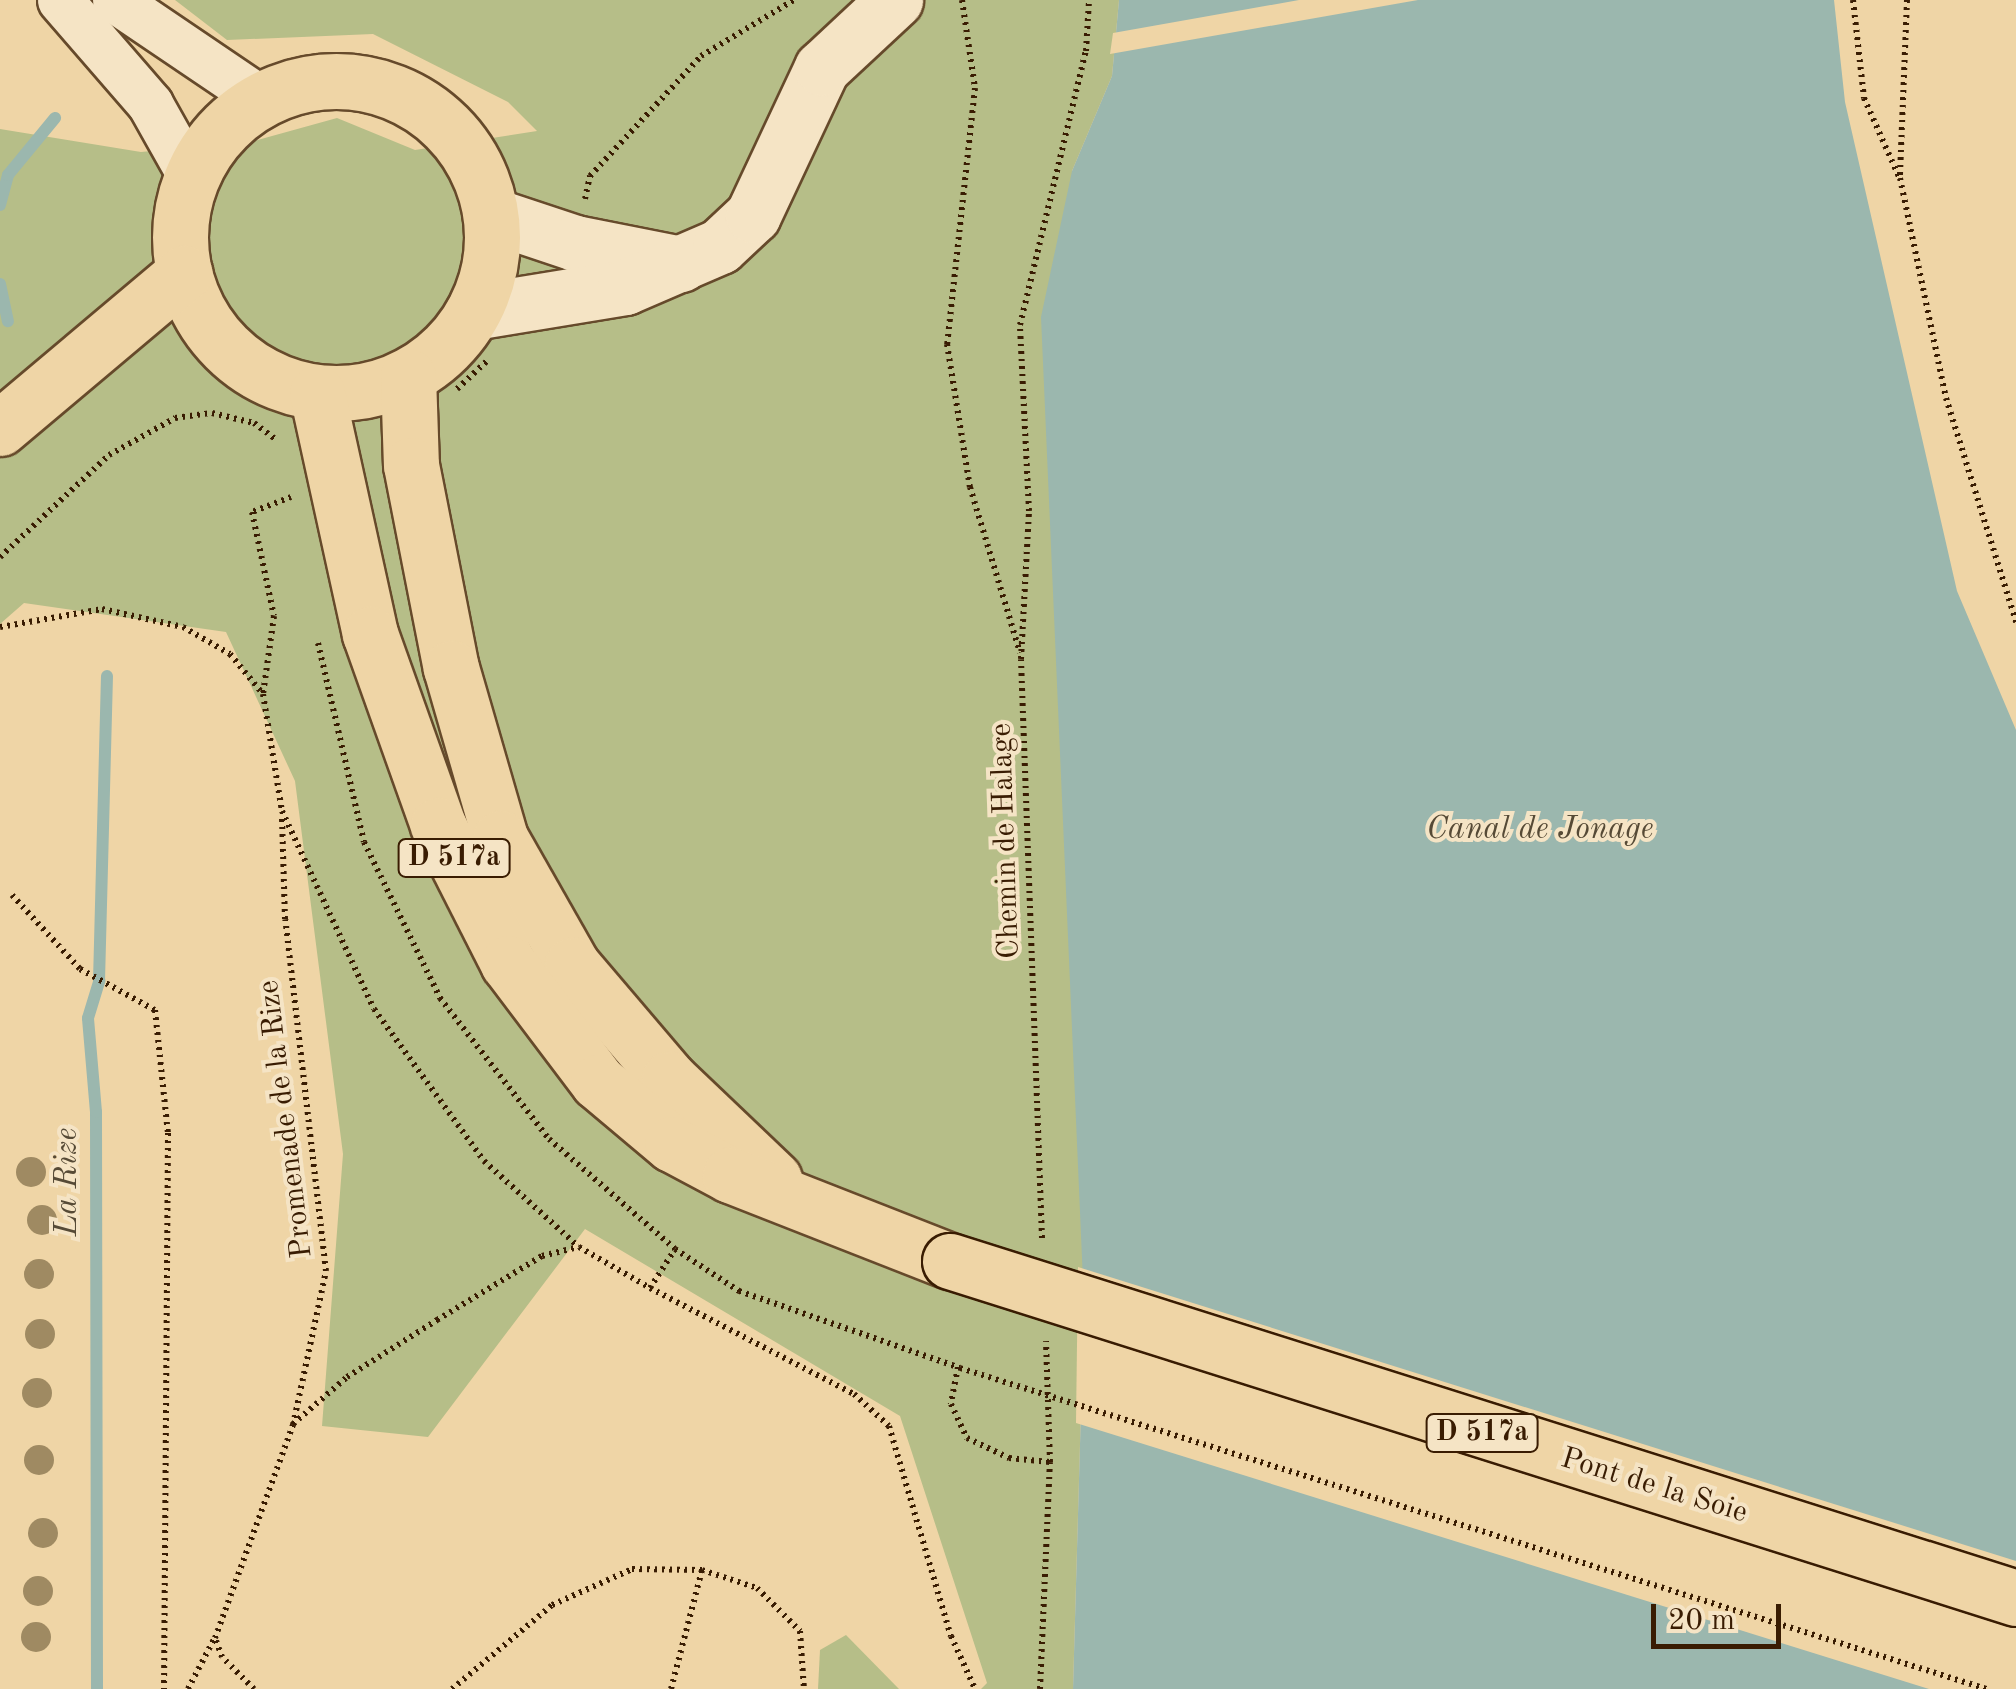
<!DOCTYPE html>
<html>
<head>
<meta charset="utf-8">
<style>
	body { margin:0 }
	#map { position:relative; width:2016px; height:1689px; overflow:hidden; background:#efd5a6; font-family:"Old Standard TT",serif }
	div>[style] { position:absolute }
	.green>* { inset:0; background:#b6be88 }
	.water>* { inset:0; background:#9bb7ae }
	.pier>* { inset:0; background:#efd5a6 }
	.stream>* { height:12px; margin:-6px; padding:0 6px; transform-origin:6px; border-radius:6px; background:#9bb7ae }
	.path>* { height:6px; margin-top:-3px; transform-origin:0; background:repeating-linear-gradient(90deg,#391c02 0 2.5px,transparent 0 7.5px) }
	.roads { filter:drop-shadow(2px 0 #664a2b) drop-shadow(-2px 0 #664a2b) drop-shadow(0 2px #664a2b) drop-shadow(0 -2px #664a2b) }
	.minor>* { height:45px; margin:-22.5px; padding:0 22.5px; transform-origin:22.5px; border-radius:22.5px; background:#f5e4c5 }
	.tertiary>* { height:55px; margin:-27.5px; padding:0 27.5px; transform-origin:27.5px; border-radius:27.5px; background:#f5e4c5 }
	.primary>* { height:55px; margin:-27.5px; padding:0 27.5px; transform-origin:27.5px; border-radius:27.5px; background:#efd5a6 }
	.primary>.ring { margin:-27.5px; padding:0; box-sizing:content-box; background:none; border:55px solid #efd5a6; border-radius:50% }
	.path-bridge>* { height:6px; margin-top:-3px; transform-origin:0; background:repeating-linear-gradient(90deg,#391c02 0 2.5px,transparent 0 7.5px) }
	.bridges { filter:drop-shadow(2px 0 #391c02) drop-shadow(-2px 0 #391c02) drop-shadow(0 2px #391c02) drop-shadow(0 -2px #391c02) }
	.primary-bridge>* { height:55px; margin:-27.5px; padding:0 27.5px; transform-origin:27.5px; border-radius:27.5px; background:#efd5a6 }
	.trees>* { width:30px; height:30px; margin:-15px; border-radius:50%; background:#9f8a62 }
	span { translate:-50% -50%; white-space:nowrap; text-align:center; line-height:1.15; -webkit-text-stroke:8px #f5e4c5; paint-order:stroke }
	.shield-label span { padding:2px 8px; background:#f5e4c5; border:2px solid; border-radius:8px; -webkit-text-stroke-width:0 }
	.shield-label { font-size:28px; color:#391c02; font-weight:700 }
	.street-label { font-size:30px; color:#391c02 }
	.water-label { font-size:32px; color:#564a36; font-style:italic }
	.scale { position:absolute; left:1651px; top:1604px; width:130px; height:45px; box-sizing:border-box; border:5px solid #391c02; border-top:0; padding-left:12px; font-size:30px; line-height:35px; white-space:nowrap; color:#391c02; -webkit-text-stroke:8px #f5e4c5; paint-order:stroke }
</style>
</head>
<body>
<div id="map">
	<div class="green">
		<i style="clip-path:polygon(175px 0,1119px 0,1112px 76px,1072px 171px,1084px 1304px,1073px 1689px,981px 1689px,987px 1683px,900px 1416px,585px 1229px,428px 1437px,322px 1426px,343px 1154px,295px 781px,226px 632px,24px 603px,0 624px,0 129px,141px 152px,254px 141px,337px 118px,415px 150px,537px 131px,508px 102px,373px 34px,227px 40px)"></i>
		<i style="clip-path:polygon(846px 1635px,899px 1689px,818px 1689px,820px 1650px)"></i>
	</div>
	<div class="water">
		<i style="clip-path:polygon(1119px 0,1834px 0,1845px 102px,1957px 591px,2016px 730px,2016px 1689px,1073px 1689px,1084px 1304px,1041px 317px,1072px 171px,1112px 76px)"></i>
	</div>
	<div class="pier">
		<i style="clip-path:polygon(1299px 0,1418px 0,1110px 54px,1113px 33px)"></i>
		<i style="clip-path:polygon(1078px 1267px,2016px 1561px,2016px 1689px,1929px 1689px,1076px 1423px)"></i>
	</div>
	<div class="stream">
		<i style="left:0;top:205px;width:31px;rotate:-75deg"></i>
		<i style="left:8px;top:175px;width:74px;rotate:-50.5deg"></i>
		<i style="left:0;top:284px;width:38px;rotate:78deg"></i>
		<i style="left:97px;top:1689px;width:577px;rotate:-90.1deg"></i>
		<i style="left:96px;top:1112px;width:94px;rotate:-94.9deg"></i>
		<i style="left:88px;top:1018px;width:39px;rotate:-73deg"></i>
		<i style="left:99px;top:981px;width:305px;rotate:-88.5deg"></i>
	</div>
	<div class="path">
		<i style="left:962px;top:0;width:89px;rotate:81.6deg"></i>
		<i style="left:975px;top:88px;width:258px;rotate:96.2deg"></i>
		<i style="left:947px;top:344px;width:145px;rotate:80.9deg"></i>
		<i style="left:970px;top:487px;width:173px;rotate:73.2deg"></i>
		<i style="left:1853px;top:0;width:99px;rotate:83.6deg"></i>
		<i style="left:1864px;top:98px;width:86px;rotate:66.1deg"></i>
		<i style="left:1907px;top:0;width:178px;rotate:92.3deg"></i>
		<i style="left:1900px;top:178px;width:225px;rotate:78.2deg"></i>
		<i style="left:1946px;top:398px;width:235px;rotate:72.6deg"></i>
		<i style="left:585px;top:199px;width:24px;rotate:-78deg"></i>
		<i style="left:590px;top:176px;width:163px;rotate:-47.2deg"></i>
		<i style="left:701px;top:56px;width:109px;rotate:-31.1deg"></i>
		<i style="left:457px;top:389px;width:42px;rotate:-43.1deg"></i>
		<i style="left:291px;top:497px;width:42px;rotate:159deg"></i>
		<i style="left:252px;top:512px;width:106px;rotate:78.1deg"></i>
		<i style="left:274px;top:616px;width:79px;rotate:98deg"></i>
		<i style="left:263px;top:694px;width:119px;rotate:80.8deg"></i>
		<i style="left:282px;top:811px;width:218px;rotate:65.1deg"></i>
		<i style="left:374px;top:1009px;width:188px;rotate:54.1deg"></i>
		<i style="left:484px;top:1161px;width:128px;rotate:42.2deg"></i>
		<i style="left:579px;top:1247px;width:82px;rotate:30deg"></i>
		<i style="left:650px;top:1288px;width:46px;rotate:-57.3deg"></i>
		<i style="left:675px;top:1249px;width:77px;rotate:33.3deg"></i>
		<i style="left:739px;top:1291px;width:234px;rotate:19.2deg"></i>
		<i style="left:0;top:557px;width:149px;rotate:-43.1deg"></i>
		<i style="left:109px;top:455px;width:76px;rotate:-29.3deg"></i>
		<i style="left:175px;top:418px;width:37px;rotate:-8deg"></i>
		<i style="left:212px;top:413px;width:43px;rotate:13.4deg"></i>
		<i style="left:254px;top:423px;width:26px;rotate:37deg"></i>
		<i style="left:0;top:627px;width:104px;rotate:-10deg"></i>
		<i style="left:102px;top:609px;width:83px;rotate:12.5deg"></i>
		<i style="left:183px;top:627px;width:54px;rotate:29.9deg"></i>
		<i style="left:230px;top:654px;width:52px;rotate:50.5deg"></i>
		<i style="left:318px;top:643px;width:204px;rotate:77deg"></i>
		<i style="left:364px;top:842px;width:174px;rotate:64deg"></i>
		<i style="left:440px;top:998px;width:178px;rotate:52.3deg"></i>
		<i style="left:549px;top:1139px;width:167px;rotate:41.1deg"></i>
		<i style="left:12px;top:895px;width:100px;rotate:47.4deg"></i>
		<i style="left:80px;top:969px;width:85px;rotate:28.7deg"></i>
		<i style="left:155px;top:1010px;width:124px;rotate:84deg"></i>
		<i style="left:168px;top:1133px;width:556px;rotate:90.41deg"></i>
		<i style="left:1042px;top:1238px;width:579px;rotate:-92.08deg"></i>
		<i style="left:1021px;top:659px;width:148px;rotate:-86.9deg"></i>
		<i style="left:1029px;top:511px;width:186px;rotate:-92.8deg"></i>
		<i style="left:1020px;top:325px;width:282px;rotate:-76.5deg"></i>
		<i style="left:1086px;top:51px;width:51px;rotate:-86.6deg"></i>
		<i style="left:650px;top:1288px;width:230px;rotate:27.5deg"></i>
		<i style="left:854px;top:1394px;width:47px;rotate:42.4deg"></i>
		<i style="left:889px;top:1426px;width:219px;rotate:73.6deg"></i>
		<i style="left:951px;top:1636px;width:58px;rotate:65.6deg"></i>
		<i style="left:958px;top:1367px;width:38px;rotate:101deg"></i>
		<i style="left:951px;top:1404px;width:38px;rotate:65deg"></i>
		<i style="left:967px;top:1438px;width:47px;rotate:25.5deg"></i>
		<i style="left:1009px;top:1458px;width:41px;rotate:5.6deg"></i>
		<i style="left:293px;top:1424px;width:72px;rotate:-41deg"></i>
		<i style="left:347px;top:1377px;width:107px;rotate:-32.3deg"></i>
		<i style="left:437px;top:1320px;width:123px;rotate:-31.4deg"></i>
		<i style="left:542px;top:1256px;width:38px;rotate:-14deg"></i>
		<i style="left:188px;top:1689px;width:56px;rotate:-62.5deg"></i>
		<i style="left:254px;top:1689px;width:45px;rotate:-135deg"></i>
		<i style="left:222px;top:1657px;width:20px;rotate:-110deg"></i>
		<i style="left:215px;top:1638px;width:227px;rotate:-69.9deg"></i>
		<i style="left:293px;top:1425px;width:157px;rotate:-77.9deg"></i>
		<i style="left:326px;top:1271px;width:354px;rotate:-96.6deg"></i>
		<i style="left:285px;top:919px;width:102px;rotate:-91.7deg"></i>
		<i style="left:452px;top:1689px;width:131px;rotate:-40deg"></i>
		<i style="left:552px;top:1605px;width:88px;rotate:-24.2deg"></i>
		<i style="left:632px;top:1569px;width:70px;rotate:0.8deg"></i>
		<i style="left:702px;top:1570px;width:58px;rotate:18.1deg"></i>
		<i style="left:757px;top:1588px;width:61px;rotate:45deg"></i>
		<i style="left:800px;top:1631px;width:58px;rotate:86.1deg"></i>
		<i style="left:671px;top:1689px;width:123px;rotate:-75.4deg"></i>
		<i style="left:1040px;top:1689px;width:227px;rotate:-87.5deg"></i>
		<i style="left:1050px;top:1462px;width:121px;rotate:-91.9deg"></i>
	</div>
	<div class="roads">
		<div class="minor">
			<i style="left:60px;top:0;width:138px;rotate:49.1deg"></i>
			<i style="left:150px;top:104px;width:84px;rotate:60.7deg"></i>
			<i style="left:115px;top:0;width:176px;rotate:34.1deg"></i>
		</div>
		<div class="tertiary">
			<i style="left:491px;top:215px;width:89px;rotate:18.4deg"></i>
			<i style="left:575px;top:243px;width:108px;rotate:11.2deg"></i>
			<i style="left:473px;top:312px;width:154px;rotate:-9.3deg"></i>
			<i style="left:625px;top:287px;width:103px;rotate:-23.3deg"></i>
			<i style="left:720px;top:246px;width:45px;rotate:-43.2deg"></i>
			<i style="left:753px;top:215px;width:162px;rotate:-64.9deg"></i>
			<i style="left:822px;top:68px;width:100px;rotate:-43deg"></i>
		</div>
		<div class="primary">
			<i class="ring" style="left:180px;top:81px;width:257px;height:257px"></i>
			<i style="left:408px;top:376px;width:89px;rotate:88.1deg"></i>
			<i style="left:411px;top:465px;width:207px;rotate:78.9deg"></i>
			<i style="left:451px;top:668px;width:177px;rotate:73.9deg"></i>
			<i style="left:500px;top:838px;width:146px;rotate:60.4deg"></i>
			<i style="left:572px;top:965px;width:150px;rotate:49.6deg"></i>
			<i style="left:669px;top:1079px;width:145px;rotate:43.6deg"></i>
			<i style="left:317px;top:393px;width:247px;rotate:77.6deg"></i>
			<i style="left:370px;top:634px;width:203px;rotate:70.4deg"></i>
			<i style="left:438px;top:825px;width:155px;rotate:63.1deg"></i>
			<i style="left:508px;top:963px;width:149px;rotate:52.9deg"></i>
			<i style="left:598px;top:1082px;width:97px;rotate:40deg"></i>
			<i style="left:672px;top:1144px;width:66px;rotate:28.1deg"></i>
			<i style="left:730px;top:1175px;width:236px;rotate:21.4deg"></i>
			<i style="left:0;top:428px;width:241px;rotate:-40.1deg"></i>
		</div>
	</div>
	<div class="path-bridge">
		<i style="left:960px;top:1368px;width:1076px;rotate:17.36deg"></i>
	</div>
	<div class="bridges">
		<div class="primary-bridge">
			<i style="left:950px;top:1261px;width:1118px;rotate:17.54deg"></i>
		</div>
	</div>
	<div class="trees">
		<i style="left:31px;top:1172px"></i>
		<i style="left:42px;top:1220px"></i>
		<i style="left:39px;top:1274px"></i>
		<i style="left:40px;top:1334px"></i>
		<i style="left:37px;top:1393px"></i>
		<i style="left:39px;top:1460px"></i>
		<i style="left:43px;top:1533px"></i>
		<i style="left:38px;top:1591px"></i>
		<i style="left:36px;top:1637px"></i>
	</div>
	<div class="shield-label">
		<span style="left:454px;top:858px">D 517a</span>
		<span style="left:1482px;top:1433px">D 517a</span>
	</div>
	<div class="street-label">
		<span style="left:1006px;top:841px;rotate:-92deg">Chemin de Halage</span>
		<span style="left:286px;top:1119px;rotate:-97deg">Promenade de la Rize</span>
		<span style="left:1654px;top:1486px;rotate:17deg">Pont de la Soie</span>
	</div>
	<div class="water-label">
		<span style="left:1540px;top:830px">Canal de Jonage</span>
		<span style="left:68px;top:1182px;rotate:-90deg">La Rize</span>
	</div>
	<div class="scale">20 m</div>
</div>
</body>
</html>
